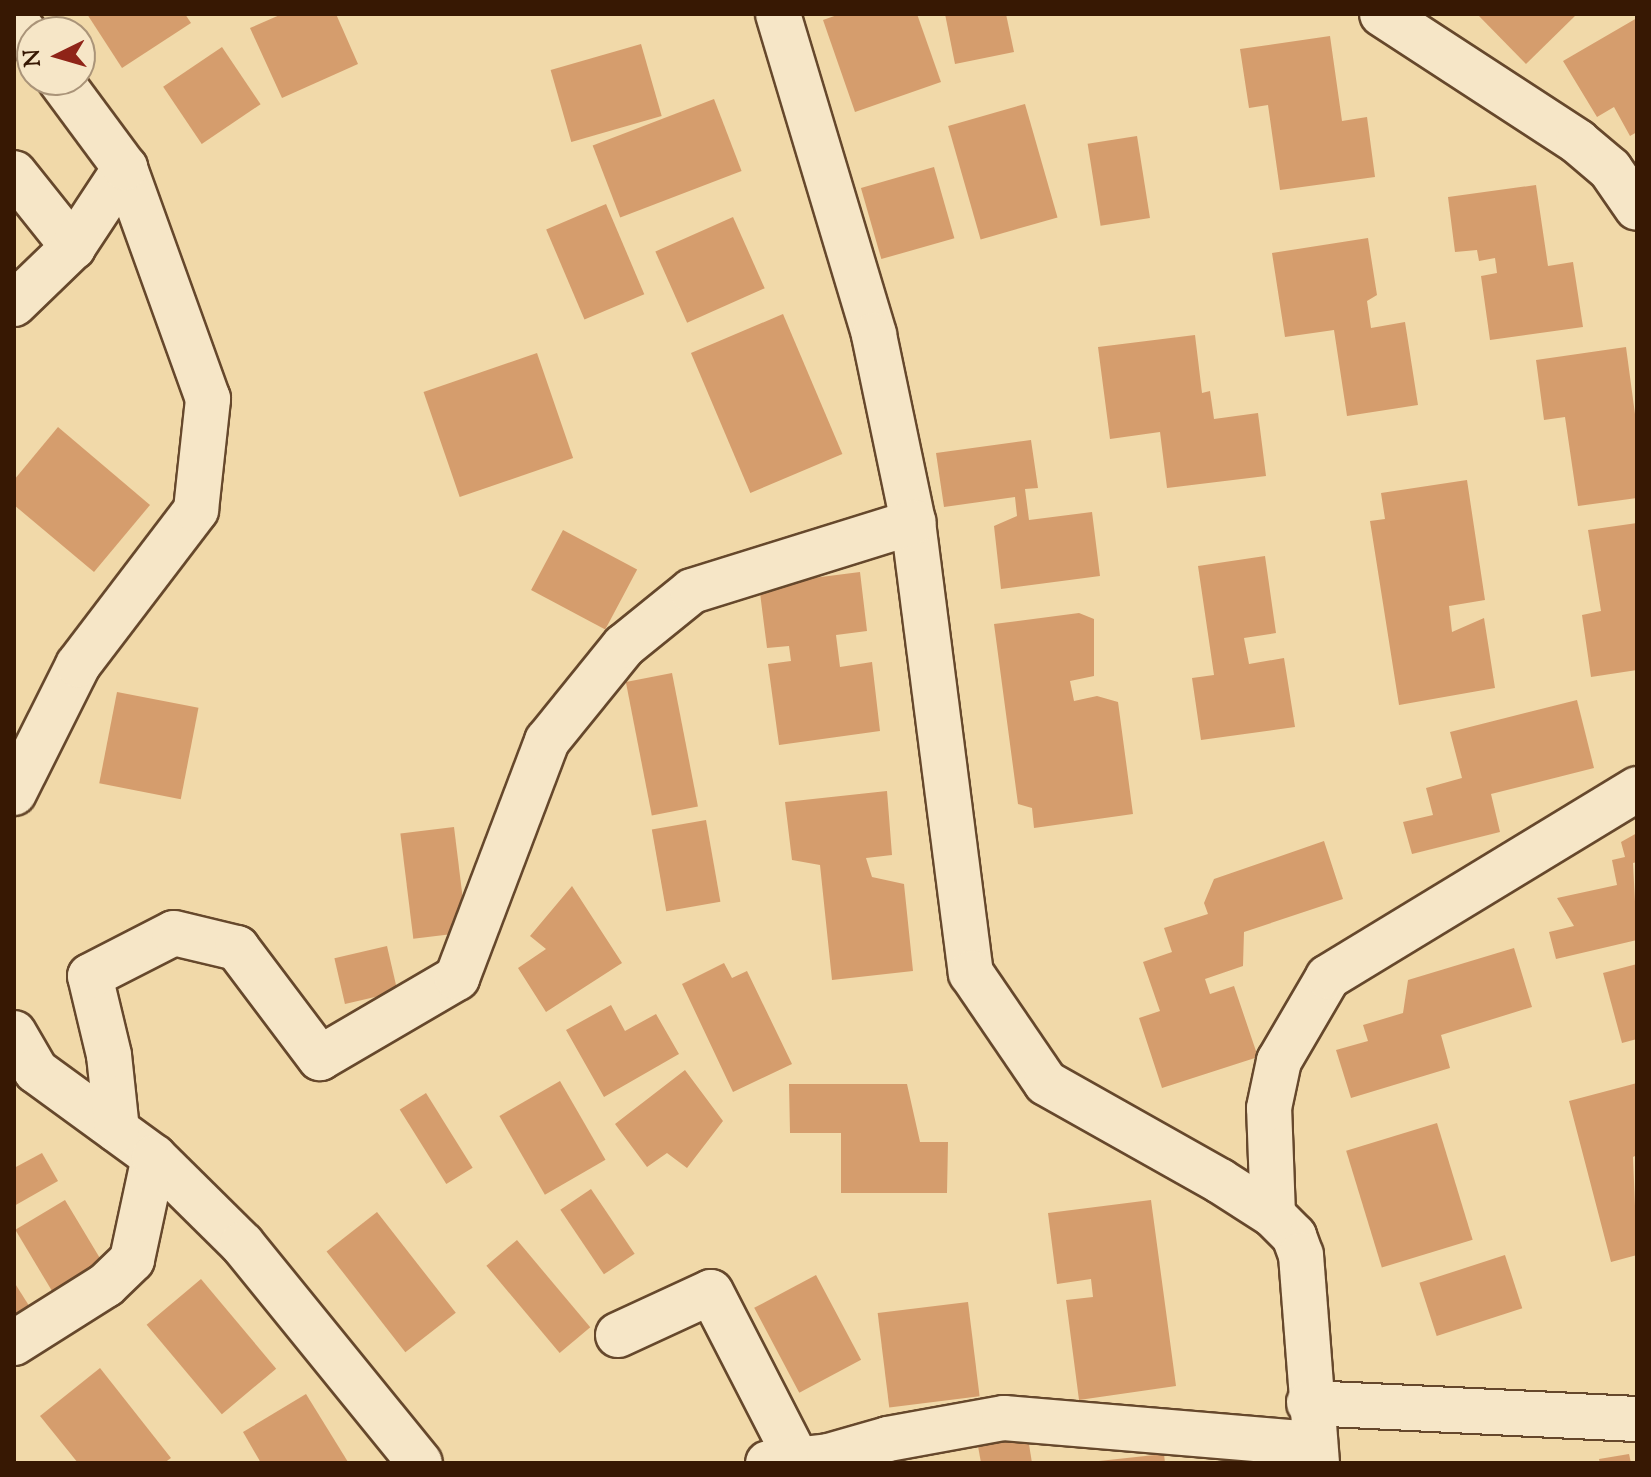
<!DOCTYPE html>
<html>
<head>
<meta charset="utf-8">
<style>
	body { margin:0 }
	#map { position:relative; width:1651px; height:1477px; overflow:hidden; background:#f1d9a9; font-family:"Sorts Mill Goudy",serif }
	div>[style] { position:absolute }
	.building>* { inset:0; background:#d59d6d; transform-origin:0 0 }
	.roads { filter:drop-shadow(2px 0 #66482c) drop-shadow(-2px 0 #66482c) drop-shadow(0 2px #66482c) drop-shadow(0 -2px #66482c) }
	.minor>* { height:44px; margin:-22px; padding:0 22px; transform-origin:22px; border-radius:22px; background:#f6e6c7 }
	.tertiary>* { height:44px; margin:-22px; padding:0 22px; transform-origin:22px; border-radius:22px; background:#f6e6c7 }
	span { translate:-50% -50%; white-space:nowrap; text-align:center; line-height:1.15; -webkit-text-stroke:6px #f6e6c7; paint-order:stroke }
	.frame { position:absolute; inset:0; border:16px solid #371803; pointer-events:none }
	.north { position:absolute; left:16px; top:16px; width:80px; height:80px; box-sizing:border-box; background:#f6e6c7; border:2px solid #aa9479; border-radius:50%; rotate:265deg; font-size:22px; font-weight:700; line-height:32px; text-align:center; color:#371803 }
	.north::after { content:''; display:block; margin:auto; width:28px; height:36px; background:#8f2418; clip-path:polygon(50% 0,100% 100%,50% 72%,0 100%) }
</style>
</head>
<body>
<div id="map">
	<div class="building">
		<i style="clip-path:polygon(87px 14px,185px 14px,191px 23px,122px 68px)"></i>
		<i style="clip-path:polygon(282px 14px,336px 14px,358px 64px,282px 98px,250px 28px)"></i>
		<i style="clip-path:polygon(840px 14px,917px 14px,941px 82px,855px 112px,823px 20px)"></i>
		<i style="clip-path:polygon(945px 14px,1006px 14px,1014px 52px,955px 64px)"></i>
		<i style="clip-path:polygon(1477px 14px,1577px 14px,1526px 64px)"></i>
		<i style="clip-path:polygon(1637px 18px,1637px 132px,1630px 136px,1614px 107px,1597px 117px,1563px 61px)"></i>
		<i style="clip-path:polygon(1330px 36px,1342px 121px,1367px 117px,1375px 177px,1280px 190px,1268px 105px,1249px 108px,1240px 49px)"></i>
		<i style="left:641px;top:44px;width:75px;height:94px;rotate:74deg"></i>
		<i style="left:222px;top:47px;width:69px;height:71px;rotate:56deg"></i>
		<i style="left:714px;top:99px;width:77px;height:130px;rotate:69deg"></i>
		<i style="left:1025px;top:104px;width:118px;height:80px;rotate:74deg"></i>
		<i style="left:1137px;top:136px;width:83px;height:50px;rotate:81deg"></i>
		<i style="left:934px;top:167px;width:74px;height:76px;rotate:74deg"></i>
		<i style="clip-path:polygon(1536px 185px,1548px 266px,1573px 262px,1583px 327px,1490px 340px,1481px 276px,1497px 273px,1495px 258px,1479px 261px,1477px 250px,1455px 252px,1448px 197px)"></i>
		<i style="left:606px;top:204px;width:98px;height:65px;rotate:67deg"></i>
		<i style="left:733px;top:217px;width:78px;height:85px;rotate:66deg"></i>
		<i style="clip-path:polygon(1368px 238px,1377px 295px,1367px 301px,1371px 328px,1405px 322px,1418px 405px,1347px 416px,1334px 330px,1285px 337px,1272px 253px)"></i>
		<i style="left:783px;top:314px;width:152px;height:100px;rotate:67deg"></i>
		<i style="clip-path:polygon(1195px 335px,1202px 393px,1210px 391px,1214px 419px,1258px 413px,1266px 476px,1167px 488px,1160px 432px,1110px 439px,1098px 347px)"></i>
		<i style="clip-path:polygon(1626px 347px,1637px 429px,1637px 498px,1578px 506px,1565px 417px,1544px 420px,1536px 360px)"></i>
		<i style="left:537px;top:353px;width:111px;height:120px;rotate:71deg"></i>
		<i style="clip-path:polygon(58px 427px,150px 505px,94px 572px,14px 505px,14px 480px)"></i>
		<i style="clip-path:polygon(1031px 440px,1038px 488px,1025px 489px,1029px 520px,1092px 512px,1100px 576px,1001px 589px,994px 526px,1017px 516px,1015px 497px,944px 507px,936px 453px)"></i>
		<i style="clip-path:polygon(1467px 480px,1485px 600px,1449px 606px,1452px 632px,1484px 618px,1495px 688px,1399px 705px,1370px 521px,1385px 519px,1381px 493px)"></i>
		<i style="clip-path:polygon(1637px 523px,1637px 670px,1591px 677px,1582px 615px,1601px 611px,1588px 530px)"></i>
		<i style="left:563px;top:530px;width:84px;height:68px;rotate:28deg"></i>
		<i style="clip-path:polygon(1265px 556px,1276px 633px,1244px 638px,1249px 664px,1284px 658px,1295px 727px,1201px 740px,1192px 678px,1214px 675px,1198px 566px)"></i>
		<i style="clip-path:polygon(860px 572px,867px 631px,836px 635px,840px 667px,872px 662px,880px 731px,779px 745px,768px 664px,791px 661px,789px 646px,767px 648px,759px 585px)"></i>
		<i style="clip-path:polygon(1079px 613px,1094px 619px,1094px 676px,1070px 681px,1074px 701px,1097px 696px,1118px 702px,1133px 814px,1034px 828px,1032px 808px,1018px 804px,994px 624px)"></i>
		<i style="left:672px;top:673px;width:136px;height:47px;rotate:79deg"></i>
		<i style="left:117px;top:692px;width:83px;height:93px;rotate:11deg"></i>
		<i style="clip-path:polygon(1577px 700px,1594px 768px,1491px 794px,1500px 832px,1412px 854px,1403px 822px,1433px 815px,1426px 788px,1462px 778px,1450px 732px)"></i>
		<i style="clip-path:polygon(887px 791px,892px 855px,866px 858px,872px 877px,904px 884px,913px 971px,832px 980px,820px 865px,792px 860px,785px 802px)"></i>
		<i style="left:706px;top:820px;width:83px;height:55px;rotate:80deg"></i>
		<i style="left:454px;top:827px;width:106px;height:54px;rotate:83deg"></i>
		<i style="clip-path:polygon(1637px 833px,1637px 862px,1633px 863px,1637px 940px,1556px 959px,1549px 932px,1574px 926px,1557px 898px,1617px 885px,1612px 860px,1625px 857px,1621px 842px)"></i>
		<i style="clip-path:polygon(1324px 841px,1343px 899px,1244px 932px,1243px 966px,1205px 979px,1210px 994px,1234px 986px,1258px 1057px,1162px 1088px,1139px 1018px,1160px 1011px,1143px 962px,1172px 952px,1164px 928px,1208px 914px,1204px 903px,1214px 879px)"></i>
		<i style="clip-path:polygon(572px 886px,622px 963px,546px 1012px,518px 968px,546px 949px,530px 936px)"></i>
		<i style="left:387px;top:946px;width:47px;height:54px;rotate:77deg"></i>
		<i style="clip-path:polygon(1514px 948px,1532px 1007px,1441px 1035px,1450px 1068px,1351px 1098px,1336px 1050px,1368px 1041px,1363px 1025px,1403px 1013px,1408px 980px)"></i>
		<i style="clip-path:polygon(724px 963px,732px 978px,747px 971px,792px 1064px,733px 1092px,682px 984px)"></i>
		<i style="clip-path:polygon(1637px 964px,1637px 1039px,1622px 1043px,1603px 973px)"></i>
		<i style="clip-path:polygon(611px 1005px,625px 1031px,656px 1014px,679px 1054px,604px 1097px,566px 1030px)"></i>
		<i style="clip-path:polygon(685px 1070px,723px 1121px,687px 1168px,667px 1153px,647px 1167px,615px 1124px)"></i>
		<i style="left:560px;top:1081px;width:91px;height:70px;rotate:60deg"></i>
		<i style="clip-path:polygon(1637px 1083px,1637px 1155px,1633px 1157px,1637px 1255px,1611px 1262px,1569px 1101px)"></i>
		<i style="clip-path:polygon(789px 1084px,907px 1084px,920px 1142px,948px 1142px,947px 1193px,841px 1193px,841px 1133px,790px 1133px)"></i>
		<i style="left:426px;top:1093px;width:88px;height:31px;rotate:58deg"></i>
		<i style="left:1437px;top:1123px;width:122px;height:95px;rotate:73deg"></i>
		<i style="clip-path:polygon(42px 1153px,58px 1181px,14px 1206px,14px 1168px)"></i>
		<i style="left:591px;top:1189px;width:78px;height:37px;rotate:56deg"></i>
		<i style="left:65px;top:1200px;width:74px;height:58px;rotate:59deg"></i>
		<i style="clip-path:polygon(1151px 1200px,1176px 1386px,1079px 1400px,1066px 1300px,1093px 1297px,1091px 1279px,1057px 1284px,1048px 1213px)"></i>
		<i style="left:377px;top:1212px;width:128px;height:64px;rotate:52deg"></i>
		<i style="left:517px;top:1240px;width:114px;height:40px;rotate:50deg"></i>
		<i style="left:1505px;top:1255px;width:56px;height:90px;rotate:72deg"></i>
		<i style="left:816px;top:1275px;width:96px;height:70px;rotate:62deg"></i>
		<i style="left:201px;top:1279px;width:117px;height:71px;rotate:50deg"></i>
		<i style="clip-path:polygon(14px 1282px,33px 1312px,14px 1324px)"></i>
		<i style="left:968px;top:1302px;width:95px;height:91px;rotate:83deg"></i>
		<i style="clip-path:polygon(100px 1368px,171px 1458px,164px 1463px,78px 1463px,40px 1416px)"></i>
		<i style="clip-path:polygon(306px 1394px,348px 1462px,261px 1463px,243px 1432px)"></i>
		<i style="clip-path:polygon(1028px 1438px,1032px 1463px,981px 1463px,978px 1446px)"></i>
		<i style="clip-path:polygon(1164px 1454px,1165px 1463px,1099px 1463px,1099px 1461px)"></i>
		<i style="clip-path:polygon(1629px 1454px,1631px 1463px,1600px 1463px,1599px 1459px)"></i>
	</div>
	<div class="roads">
		<div class="minor">
			<i style="left:778px;top:14px;width:335px;rotate:73.3deg"></i>
			<i style="left:874px;top:335px;width:191px;rotate:78.2deg"></i>
			<i style="left:913px;top:522px;width:455px;rotate:82.7deg"></i>
			<i style="left:971px;top:973px;width:133px;rotate:55.7deg"></i>
			<i style="left:1046px;top:1083px;width:200px;rotate:29.4deg"></i>
			<i style="left:1220px;top:1181px;width:63px;rotate:32.7deg"></i>
			<i style="left:1273px;top:1215px;width:30px;rotate:45deg"></i>
			<i style="left:1294px;top:1236px;width:20px;rotate:70deg"></i>
			<i style="left:1301px;top:1255px;width:209px;rotate:85.6deg"></i>
			<i style="left:1382px;top:14px;width:234px;rotate:33.1deg"></i>
			<i style="left:1578px;top:142px;width:42px;rotate:40.2deg"></i>
			<i style="left:1610px;top:169px;width:47px;rotate:55.3deg"></i>
			<i style="left:14px;top:19px;width:29px;rotate:52deg"></i>
			<i style="left:14px;top:173px;width:95px;rotate:51.4deg"></i>
			<i style="left:14px;top:304px;width:82px;rotate:-44deg"></i>
			<i style="left:73px;top:247px;width:95px;rotate:-56.6deg"></i>
			<i style="left:14px;top:793px;width:143px;rotate:-63.4deg"></i>
			<i style="left:78px;top:665px;width:195px;rotate:-52.7deg"></i>
			<i style="left:196px;top:510px;width:112px;rotate:-83.8deg"></i>
			<i style="left:208px;top:399px;width:245px;rotate:-109.8deg"></i>
			<i style="left:125px;top:168px;width:109px;rotate:-126.5deg"></i>
			<i style="left:14px;top:1033px;width:44px;rotate:59.9deg"></i>
			<i style="left:36px;top:1071px;width:146px;rotate:36.1deg"></i>
			<i style="left:154px;top:1157px;width:105px;rotate:102.1deg"></i>
			<i style="left:132px;top:1260px;width:36px;rotate:136deg"></i>
			<i style="left:106px;top:1285px;width:109px;rotate:147.8deg"></i>
			<i style="left:117px;top:1130px;width:75px;rotate:-96.1deg"></i>
			<i style="left:109px;top:1055px;width:81px;rotate:-103.5deg"></i>
			<i style="left:90px;top:976px;width:94px;rotate:-27.1deg"></i>
			<i style="left:174px;top:933px;width:65px;rotate:13.4deg"></i>
			<i style="left:237px;top:948px;width:138px;rotate:53deg"></i>
			<i style="left:320px;top:1058px;width:159px;rotate:-30.3deg"></i>
			<i style="left:457px;top:978px;width:254px;rotate:-69.2deg"></i>
			<i style="left:547px;top:741px;width:122px;rotate:-51deg"></i>
			<i style="left:624px;top:646px;width:87px;rotate:-39deg"></i>
			<i style="left:692px;top:591px;width:232px;rotate:-17.3deg"></i>
			<i style="left:1273px;top:1215px;width:107px;rotate:-92.1deg"></i>
			<i style="left:1269px;top:1108px;width:48px;rotate:-78deg"></i>
			<i style="left:1279px;top:1061px;width:97px;rotate:-59.7deg"></i>
			<i style="left:1328px;top:977px;width:362px;rotate:-31.3deg"></i>
			<i style="left:618px;top:1335px;width:102px;rotate:-24.8deg"></i>
			<i style="left:711px;top:1292px;width:188px;rotate:62.8deg"></i>
			<i style="left:1309px;top:1403px;width:328px;rotate:2.8deg"></i>
			<i style="left:768px;top:1463px;width:61px;rotate:-6.5deg"></i>
			<i style="left:829px;top:1456px;width:61px;rotate:-16.1deg"></i>
			<i style="left:888px;top:1439px;width:118px;rotate:-10.3deg"></i>
			<i style="left:1004px;top:1418px;width:312px;rotate:4.8deg"></i>
		</div>
		<div class="tertiary">
			<i style="left:154px;top:1157px;width:124px;rotate:44.7deg"></i>
			<i style="left:242px;top:1244px;width:282px;rotate:50.9deg"></i>
		</div>
	</div>
	<div class="frame"></div>
	<div class="north">N</div>
</div>
</body>
</html>
